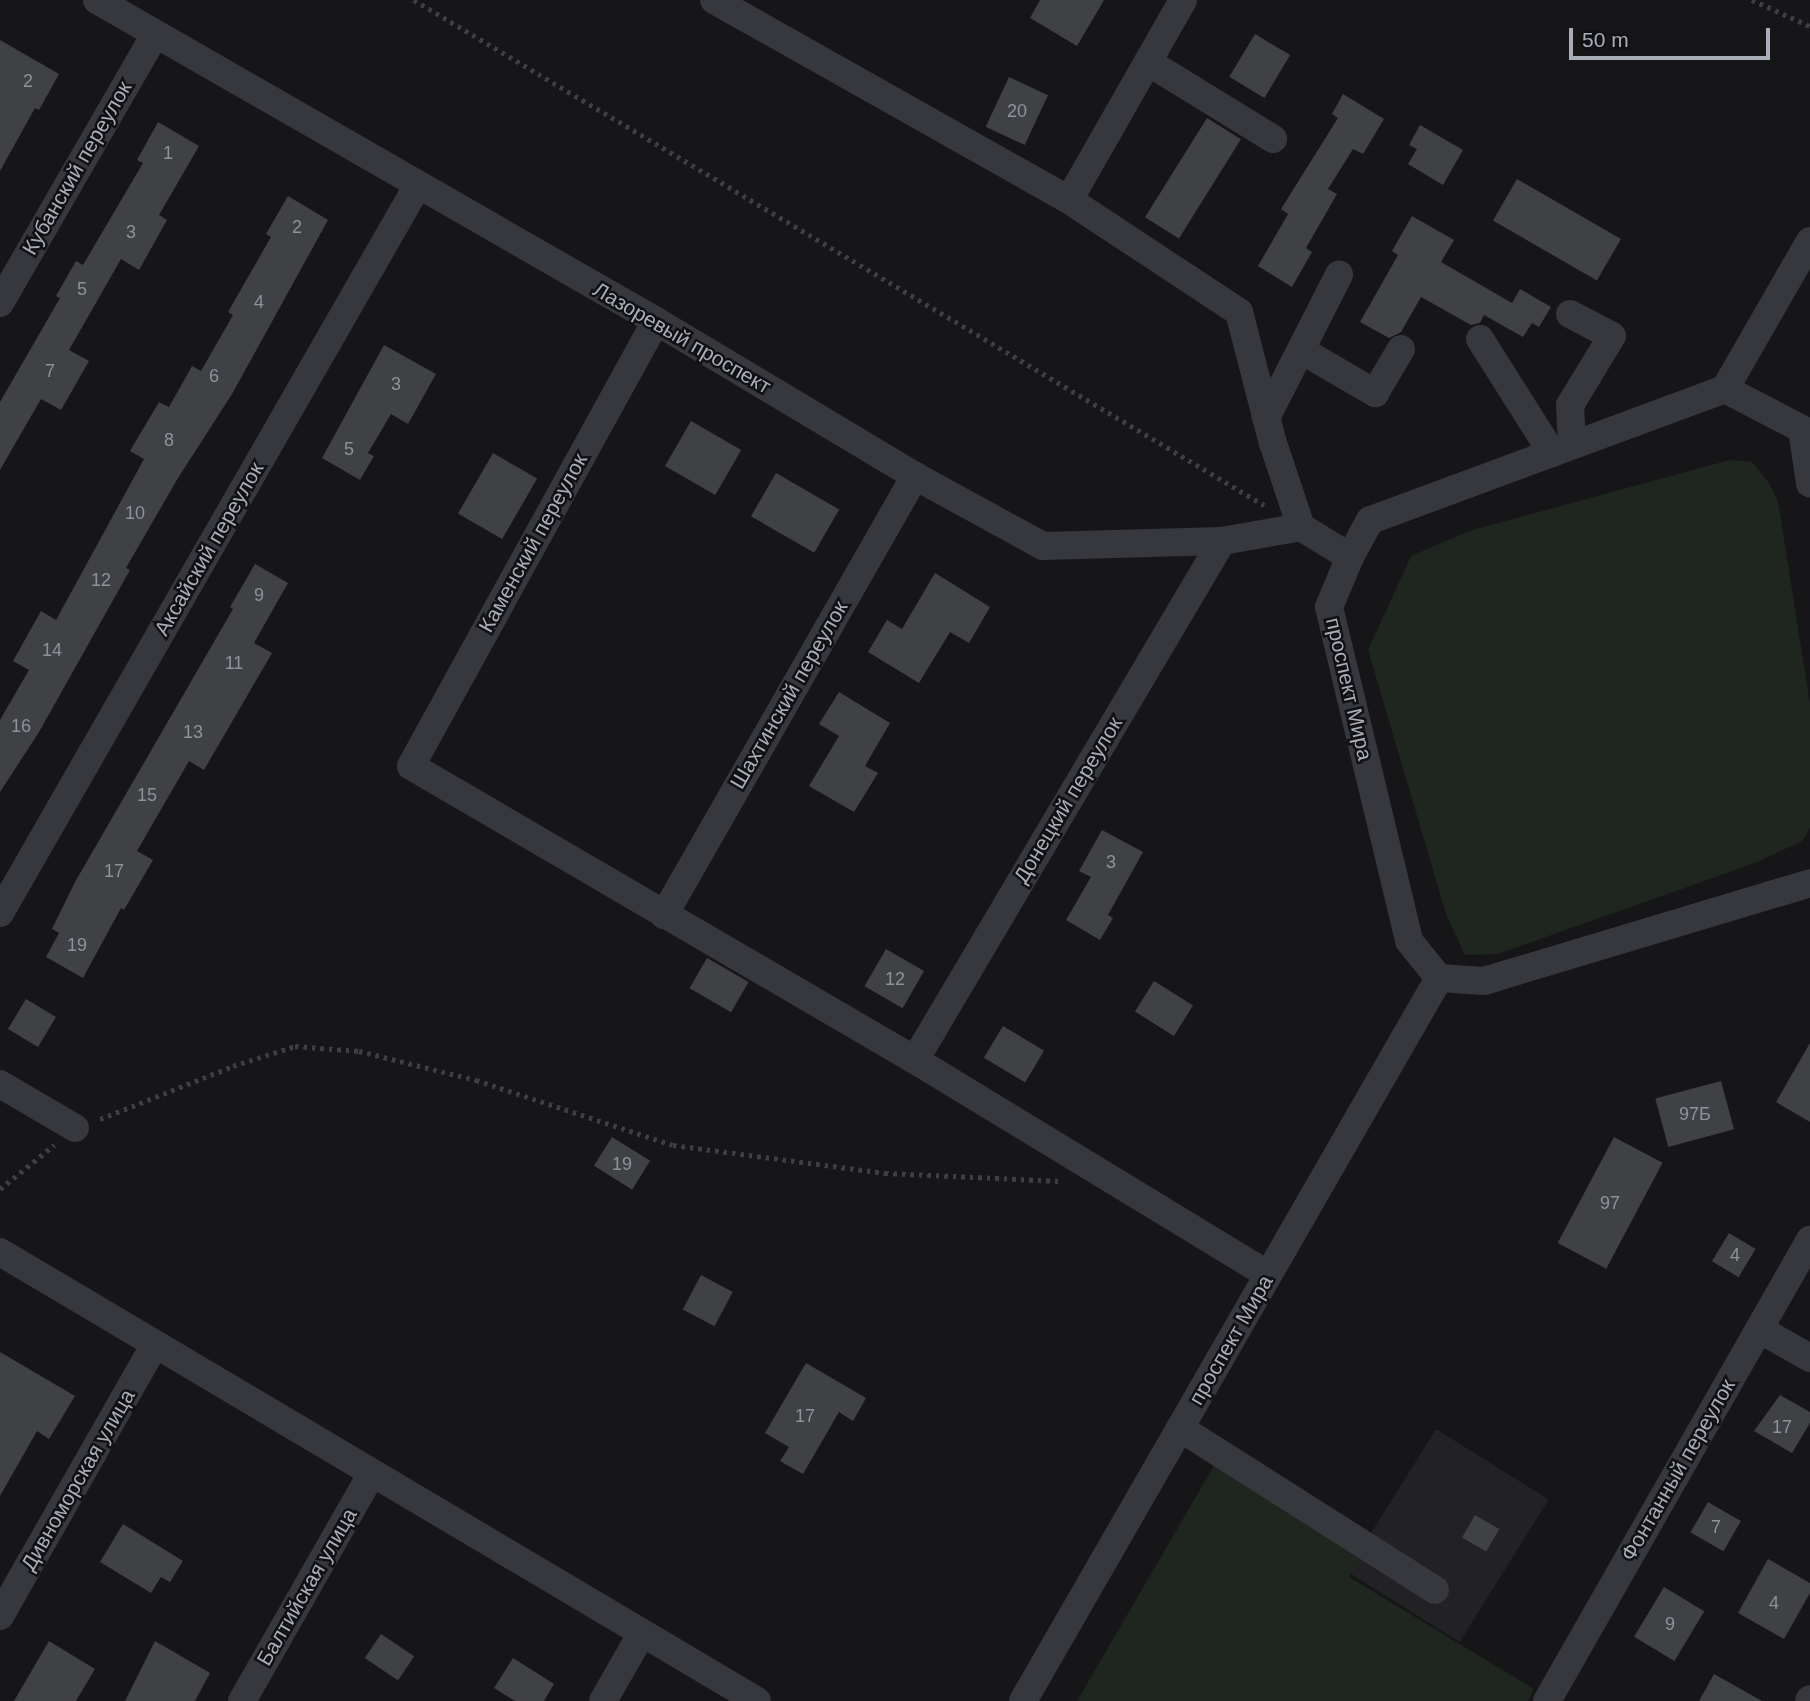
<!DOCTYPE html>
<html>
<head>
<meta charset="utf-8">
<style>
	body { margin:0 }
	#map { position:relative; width:1810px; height:1701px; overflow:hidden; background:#161618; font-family:Arial,sans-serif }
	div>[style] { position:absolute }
	.built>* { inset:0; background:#222225; transform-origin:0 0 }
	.green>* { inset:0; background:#1e261f }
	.building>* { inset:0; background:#404145; transform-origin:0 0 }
	.path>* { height:4.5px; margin-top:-2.25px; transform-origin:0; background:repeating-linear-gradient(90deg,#3d3f44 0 3.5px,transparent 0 8.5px) }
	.minor>* { height:28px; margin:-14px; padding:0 14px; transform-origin:14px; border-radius:14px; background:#37383d }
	span { translate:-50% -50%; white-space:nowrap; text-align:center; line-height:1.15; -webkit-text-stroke:5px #111113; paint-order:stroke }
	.number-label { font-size:18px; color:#8e929b }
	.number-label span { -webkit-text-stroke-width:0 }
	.street-label { font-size:21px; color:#a8adb8 }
	.scale { position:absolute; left:1569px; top:28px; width:201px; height:32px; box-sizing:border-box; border:4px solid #a8adb8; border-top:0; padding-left:9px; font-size:21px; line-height:24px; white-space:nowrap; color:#a8adb8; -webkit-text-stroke:5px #111113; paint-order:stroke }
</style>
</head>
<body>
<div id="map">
	<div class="built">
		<i style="left:1436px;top:1429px;width:133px;height:168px;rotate:32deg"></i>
	</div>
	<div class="green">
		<i style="clip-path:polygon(1730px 460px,1752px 462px,1769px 483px,1778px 501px,1810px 704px,1810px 828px,1802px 841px,1755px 863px,1498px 954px,1465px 955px,1446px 914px,1368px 650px,1411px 556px,1469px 531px)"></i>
		<i style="clip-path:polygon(1215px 1464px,1362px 1555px,1349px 1577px,1534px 1689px,1528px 1701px,1077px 1701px)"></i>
	</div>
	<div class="building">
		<i style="clip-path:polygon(1040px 0,1104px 0,1077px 46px,1030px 18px)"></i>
		<i style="left:1255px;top:34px;width:41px;height:50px;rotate:31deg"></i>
		<i style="clip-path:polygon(0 40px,59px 74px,39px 110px,35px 108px,0 171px)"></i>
		<i style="left:1009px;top:77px;width:43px;height:55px;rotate:25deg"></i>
		<i style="clip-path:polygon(1343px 94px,1384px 119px,1363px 154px,1353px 149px,1328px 189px,1337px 194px,1306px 248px,1312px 252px,1292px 287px,1258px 266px,1288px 214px,1281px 209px,1338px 118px,1332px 114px)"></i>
		<i style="left:1207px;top:118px;width:40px;height:117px;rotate:32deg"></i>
		<i style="clip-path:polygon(158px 122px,199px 146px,159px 215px,167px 220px,139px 270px,121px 259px,69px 350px,89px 361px,61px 410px,41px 399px,0 470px,0 402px,60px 298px,56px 296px,76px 261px,83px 265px,143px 163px,137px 160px)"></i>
		<i style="clip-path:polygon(1420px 125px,1463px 150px,1443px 185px,1408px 164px,1417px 149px,1409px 145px)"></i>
		<i style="left:1517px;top:179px;width:120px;height:48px;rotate:30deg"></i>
		<i style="clip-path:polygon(288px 196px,328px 220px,232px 394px,178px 478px,126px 568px,130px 570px,39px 732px,0 792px,0 720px,29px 670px,13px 661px,41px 611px,56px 620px,144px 459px,130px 451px,159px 402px,169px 407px,192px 366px,201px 371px,233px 315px,228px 312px,271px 237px,266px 234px)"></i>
		<i style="clip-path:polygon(1412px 216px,1454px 240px,1441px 262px,1512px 303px,1520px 289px,1551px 307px,1539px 327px,1532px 323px,1523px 337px,1484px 315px,1480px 323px,1471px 325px,1421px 297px,1401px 332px,1389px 338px,1360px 322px,1398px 255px,1392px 251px)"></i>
		<i style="clip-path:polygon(384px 345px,436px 374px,408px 424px,391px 414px,368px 453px,374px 456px,360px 480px,322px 458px)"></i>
		<i style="left:691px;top:421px;width:58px;height:52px;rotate:30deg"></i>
		<i style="left:493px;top:453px;width:51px;height:70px;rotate:30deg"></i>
		<i style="left:776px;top:473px;width:73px;height:50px;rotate:30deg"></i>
		<i style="clip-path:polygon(255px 564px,288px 583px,254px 643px,272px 653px,204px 770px,189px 761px,137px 851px,153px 860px,124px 910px,121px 908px,83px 978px,46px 957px,59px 933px,52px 929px,75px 882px,233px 609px,230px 607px)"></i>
		<i style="clip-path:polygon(935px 573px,990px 607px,969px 643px,950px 632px,919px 683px,868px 652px,887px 620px,902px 629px)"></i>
		<i style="clip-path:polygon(839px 692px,890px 723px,865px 766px,878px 773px,854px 812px,809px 786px,839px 736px,819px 724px)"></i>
		<i style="clip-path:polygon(1102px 830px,1143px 852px,1108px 915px,1113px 918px,1100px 940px,1066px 920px,1091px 877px,1079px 871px)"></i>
		<i style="left:886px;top:949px;width:44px;height:43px;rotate:30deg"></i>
		<i style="left:707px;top:958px;width:48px;height:35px;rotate:30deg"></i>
		<i style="left:1154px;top:981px;width:46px;height:36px;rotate:32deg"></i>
		<i style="left:26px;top:999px;width:35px;height:35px;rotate:31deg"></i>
		<i style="left:1003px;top:1026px;width:48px;height:37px;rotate:31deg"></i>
		<i style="clip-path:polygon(1810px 1043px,1810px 1122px,1776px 1102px)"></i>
		<i style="left:1721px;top:1081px;width:50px;height:68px;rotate:75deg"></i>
		<i style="left:612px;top:1137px;width:45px;height:34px;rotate:32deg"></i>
		<i style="left:1614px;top:1137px;width:55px;height:120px;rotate:28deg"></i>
		<i style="left:1729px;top:1233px;width:31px;height:33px;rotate:31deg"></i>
		<i style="left:701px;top:1275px;width:36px;height:39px;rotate:28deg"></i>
		<i style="clip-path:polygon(0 1352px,75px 1396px,49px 1439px,37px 1431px,0 1496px)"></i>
		<i style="clip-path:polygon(806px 1363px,866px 1398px,853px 1421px,839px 1412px,803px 1474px,780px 1461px,789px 1447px,765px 1433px)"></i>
		<i style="clip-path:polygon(1780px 1395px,1810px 1412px,1810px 1423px,1792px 1453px,1754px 1431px)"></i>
		<i style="left:1708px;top:1502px;width:38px;height:35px;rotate:30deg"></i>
		<i style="left:1475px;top:1515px;width:28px;height:26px;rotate:30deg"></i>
		<i style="clip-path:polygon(123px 1524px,183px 1561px,170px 1582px,161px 1577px,151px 1593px,100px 1562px)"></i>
		<i style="clip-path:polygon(1768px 1559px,1810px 1583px,1810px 1593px,1784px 1639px,1738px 1613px)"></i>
		<i style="left:1664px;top:1587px;width:47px;height:58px;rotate:31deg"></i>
		<i style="left:381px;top:1634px;width:40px;height:29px;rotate:34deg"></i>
		<i style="clip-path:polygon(49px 1641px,95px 1669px,76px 1701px,14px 1701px)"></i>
		<i style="clip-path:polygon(155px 1641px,210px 1673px,195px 1701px,125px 1701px)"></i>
		<i style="clip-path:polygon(513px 1658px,554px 1684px,544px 1701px,515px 1701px,494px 1688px)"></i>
		<i style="clip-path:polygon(1714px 1674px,1762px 1701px,1699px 1701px)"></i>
	</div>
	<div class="path">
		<i style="left:414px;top:0;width:989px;rotate:30.72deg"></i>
		<i style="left:1752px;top:0;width:64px;rotate:24.1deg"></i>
		<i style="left:100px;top:1119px;width:143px;rotate:-21.7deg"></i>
		<i style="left:233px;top:1066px;width:65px;rotate:-17.9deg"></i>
		<i style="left:295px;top:1046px;width:64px;rotate:4.5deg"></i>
		<i style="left:359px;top:1051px;width:121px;rotate:13.9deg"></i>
		<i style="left:476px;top:1080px;width:207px;rotate:18.3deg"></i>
		<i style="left:673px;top:1145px;width:214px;rotate:7.5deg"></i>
		<i style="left:885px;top:1173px;width:175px;rotate:2.6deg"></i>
		<i style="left:0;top:1189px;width:70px;rotate:-39.2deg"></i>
	</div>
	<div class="minor">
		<i style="left:97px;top:0;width:645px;rotate:29.87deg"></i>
		<i style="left:656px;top:321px;width:302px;rotate:30.9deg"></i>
		<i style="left:915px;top:476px;width:146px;rotate:28.7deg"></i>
		<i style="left:1043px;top:546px;width:179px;rotate:-1.6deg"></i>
		<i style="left:1222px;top:541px;width:80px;rotate:-10deg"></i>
		<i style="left:714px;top:0;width:407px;rotate:29.4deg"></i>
		<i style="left:1069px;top:200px;width:204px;rotate:33.4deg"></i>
		<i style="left:1239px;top:312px;width:135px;rotate:75.5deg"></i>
		<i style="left:1273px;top:443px;width:89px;rotate:71.6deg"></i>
		<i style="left:1301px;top:527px;width:57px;rotate:31.5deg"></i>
		<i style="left:1148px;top:62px;width:147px;rotate:31.6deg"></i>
		<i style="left:1069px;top:200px;width:230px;rotate:-60.3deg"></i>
		<i style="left:1810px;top:241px;width:171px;rotate:119.9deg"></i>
		<i style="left:1725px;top:389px;width:378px;rotate:159.7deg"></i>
		<i style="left:1370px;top:520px;width:42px;rotate:118.4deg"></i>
		<i style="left:1350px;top:557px;width:54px;rotate:112.8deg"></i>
		<i style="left:1329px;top:607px;width:343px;rotate:76.5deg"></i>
		<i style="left:1409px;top:941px;width:48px;rotate:51deg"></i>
		<i style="left:1439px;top:978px;width:45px;rotate:3.8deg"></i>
		<i style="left:1484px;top:981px;width:340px;rotate:-16.7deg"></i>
		<i style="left:0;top:303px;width:310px;rotate:-60deg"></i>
		<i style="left:1570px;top:314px;width:47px;rotate:27.6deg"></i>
		<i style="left:1612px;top:336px;width:81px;rotate:121.3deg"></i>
		<i style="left:1570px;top:405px;width:40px;rotate:87.1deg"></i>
		<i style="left:656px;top:321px;width:508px;rotate:118.84deg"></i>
		<i style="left:411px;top:766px;width:583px;rotate:30.26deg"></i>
		<i style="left:915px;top:1060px;width:413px;rotate:31.3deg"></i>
		<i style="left:1480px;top:339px;width:135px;rotate:57.7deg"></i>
		<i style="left:1301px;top:350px;width:86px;rotate:30.2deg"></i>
		<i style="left:1375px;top:393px;width:51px;rotate:-59.4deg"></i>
		<i style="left:1725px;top:389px;width:87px;rotate:27.5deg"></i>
		<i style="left:1266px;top:418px;width:161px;rotate:-63deg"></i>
		<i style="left:1802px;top:429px;width:55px;rotate:81.6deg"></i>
		<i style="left:0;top:913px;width:839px;rotate:-60.14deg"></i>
		<i style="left:664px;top:915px;width:506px;rotate:-60.24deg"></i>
		<i style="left:915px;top:1060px;width:603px;rotate:-59.39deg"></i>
		<i style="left:0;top:1084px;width:87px;rotate:30.4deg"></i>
		<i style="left:0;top:1252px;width:880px;rotate:30.67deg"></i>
		<i style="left:1759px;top:1329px;width:59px;rotate:29.6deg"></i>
		<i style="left:1180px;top:1428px;width:302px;rotate:32.4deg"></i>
		<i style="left:0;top:1616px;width:313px;rotate:-60.3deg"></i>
		<i style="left:242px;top:1701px;width:262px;rotate:-60.3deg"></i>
		<i style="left:603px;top:1701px;width:78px;rotate:-60.2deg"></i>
		<i style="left:1023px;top:1701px;width:834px;rotate:-60.08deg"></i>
		<i style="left:1547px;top:1701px;width:531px;rotate:-60.3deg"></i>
		<i style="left:1809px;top:1701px;width:2px;rotate:-63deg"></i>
	</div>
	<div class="number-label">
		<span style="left:28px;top:81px">2</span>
		<span style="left:1017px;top:111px">20</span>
		<span style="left:168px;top:153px">1</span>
		<span style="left:297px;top:227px">2</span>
		<span style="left:131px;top:232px">3</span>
		<span style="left:82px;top:289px">5</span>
		<span style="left:259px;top:302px">4</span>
		<span style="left:50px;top:371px">7</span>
		<span style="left:214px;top:376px">6</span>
		<span style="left:396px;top:384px">3</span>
		<span style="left:169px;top:440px">8</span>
		<span style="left:349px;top:449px">5</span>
		<span style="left:135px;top:513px">10</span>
		<span style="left:101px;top:580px">12</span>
		<span style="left:259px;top:595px">9</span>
		<span style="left:52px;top:650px">14</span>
		<span style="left:234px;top:663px">11</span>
		<span style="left:21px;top:726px">16</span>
		<span style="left:193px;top:732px">13</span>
		<span style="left:147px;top:795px">15</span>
		<span style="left:1111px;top:862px">3</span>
		<span style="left:114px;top:871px">17</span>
		<span style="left:77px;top:945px">19</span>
		<span style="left:895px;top:979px">12</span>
		<span style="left:1695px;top:1114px">97Б</span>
		<span style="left:622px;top:1164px">19</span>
		<span style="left:1610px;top:1203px">97</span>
		<span style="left:1735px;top:1255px">4</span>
		<span style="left:805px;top:1416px">17</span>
		<span style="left:1782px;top:1427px">17</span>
		<span style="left:1716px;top:1527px">7</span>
		<span style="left:1774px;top:1603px">4</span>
		<span style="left:1670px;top:1624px">9</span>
	</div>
	<div class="street-label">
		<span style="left:77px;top:168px;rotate:-60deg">Кубанский переулок</span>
		<span style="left:682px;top:338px;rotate:30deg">Лазоревый проспект</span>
		<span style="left:533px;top:543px;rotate:-61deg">Каменский переулок</span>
		<span style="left:209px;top:549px;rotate:-60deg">Аксайский переулок</span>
		<span style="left:1349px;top:689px;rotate:77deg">проспект Мира</span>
		<span style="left:789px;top:695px;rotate:-60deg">Шахтинский переулок</span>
		<span style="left:1068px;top:800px;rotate:-59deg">Донецкий переулок</span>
		<span style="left:1231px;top:1340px;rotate:-60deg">проспект Мира</span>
		<span style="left:1678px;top:1470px;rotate:-60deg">Фонтанный переулок</span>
		<span style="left:78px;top:1480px;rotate:-60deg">Дивноморская улица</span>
		<span style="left:307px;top:1587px;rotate:-60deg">Балтийская улица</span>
	</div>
	<div class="scale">50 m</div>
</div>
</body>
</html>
